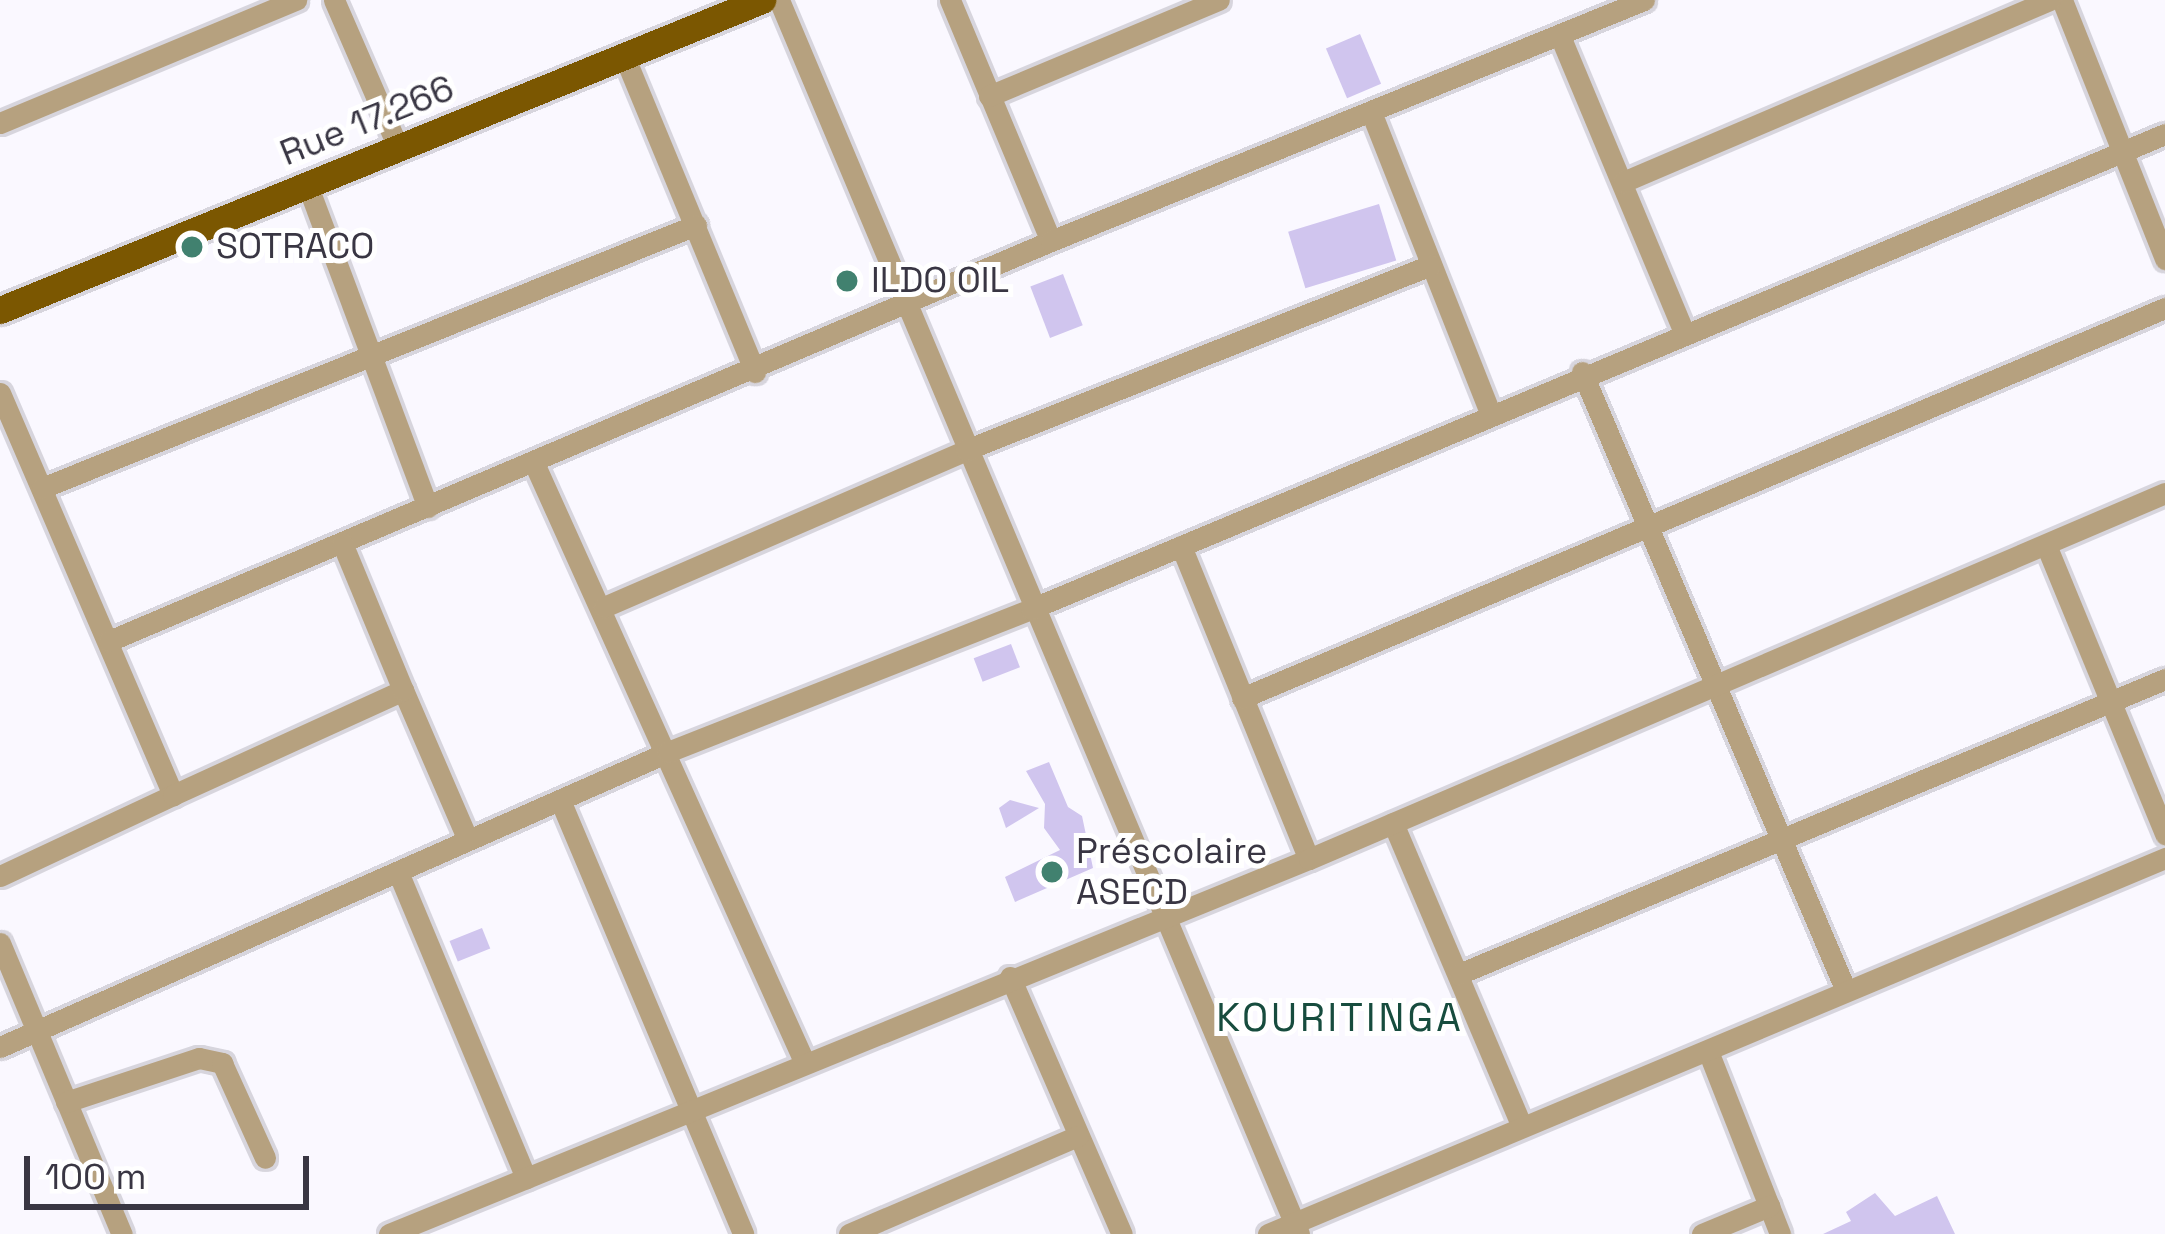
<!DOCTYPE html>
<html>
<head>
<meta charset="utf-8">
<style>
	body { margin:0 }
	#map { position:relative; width:2165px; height:1234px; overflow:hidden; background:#faf8ff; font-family:"Space Grotesk",sans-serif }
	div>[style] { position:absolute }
	.building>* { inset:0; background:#d0c5ee; transform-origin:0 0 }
	.roads { filter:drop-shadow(3px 0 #d7d5dd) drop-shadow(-3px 0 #d7d5dd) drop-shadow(0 3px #d7d5dd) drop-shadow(0 -3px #d7d5dd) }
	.minor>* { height:21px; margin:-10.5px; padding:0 10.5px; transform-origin:10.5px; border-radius:10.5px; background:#b6a17f }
	.major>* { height:27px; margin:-13.5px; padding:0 13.5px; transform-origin:13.5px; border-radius:13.5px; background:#7b5701 }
	.dots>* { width:33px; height:33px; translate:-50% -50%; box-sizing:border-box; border:6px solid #fff; border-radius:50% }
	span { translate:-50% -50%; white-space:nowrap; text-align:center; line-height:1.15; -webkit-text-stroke:10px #fff; paint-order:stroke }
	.street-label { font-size:36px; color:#393643 }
	.poi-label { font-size:36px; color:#393643 }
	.left { translate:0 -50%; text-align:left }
	.neighbourhood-label { font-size:39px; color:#174c3e; letter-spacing:3px }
	.scale { position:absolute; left:24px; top:1156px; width:285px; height:54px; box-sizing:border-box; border:6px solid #393643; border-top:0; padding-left:15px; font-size:36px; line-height:42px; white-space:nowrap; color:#393643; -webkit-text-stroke:9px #fff; paint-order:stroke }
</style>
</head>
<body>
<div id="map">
	<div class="building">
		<i style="left:1360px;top:34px;width:54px;height:37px;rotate:67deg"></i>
		<i style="left:1379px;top:204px;width:59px;height:95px;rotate:73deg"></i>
		<i style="left:1063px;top:274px;width:55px;height:35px;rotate:69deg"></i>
		<i style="left:1011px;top:644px;width:25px;height:40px;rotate:69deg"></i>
		<i style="clip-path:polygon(1049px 762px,1068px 807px,1082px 816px,1093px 868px,1015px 902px,1005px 877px,1060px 850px,1044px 828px,1045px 804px,1026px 771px)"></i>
		<i style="clip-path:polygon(1010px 800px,1039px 808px,1006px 828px,999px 808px)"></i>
		<i style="left:482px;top:928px;width:22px;height:35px;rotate:68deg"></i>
		<i style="clip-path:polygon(1875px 1193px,1895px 1216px,1937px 1196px,1955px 1234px,1823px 1234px,1851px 1221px,1846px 1212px)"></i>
	</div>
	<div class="roads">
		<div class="minor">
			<i style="left:334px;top:0;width:160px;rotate:66.5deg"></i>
			<i style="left:779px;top:0;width:1339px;rotate:67.15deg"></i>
			<i style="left:950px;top:0;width:261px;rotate:67.3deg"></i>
			<i style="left:2062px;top:0;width:279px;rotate:68.3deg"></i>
			<i style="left:1560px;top:36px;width:319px;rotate:67.3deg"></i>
			<i style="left:625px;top:58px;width:340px;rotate:67.5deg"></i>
			<i style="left:989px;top:96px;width:249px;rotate:-22.7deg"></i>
			<i style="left:1371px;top:112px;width:323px;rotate:68.4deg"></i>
			<i style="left:0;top:123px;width:321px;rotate:-22.6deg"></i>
			<i style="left:1623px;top:182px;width:464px;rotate:-23.1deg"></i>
			<i style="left:307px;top:184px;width:345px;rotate:69.5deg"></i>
			<i style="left:1582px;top:372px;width:673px;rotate:66.9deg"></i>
			<i style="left:0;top:393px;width:438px;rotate:66.7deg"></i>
			<i style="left:173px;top:795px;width:191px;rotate:154.9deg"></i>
			<i style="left:534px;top:463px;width:654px;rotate:65.71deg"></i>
			<i style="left:42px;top:488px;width:705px;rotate:-21.91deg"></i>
			<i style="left:2046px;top:545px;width:313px;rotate:67.6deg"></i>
			<i style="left:1181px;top:546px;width:338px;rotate:67.8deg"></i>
			<i style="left:604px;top:607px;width:395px;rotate:-23.4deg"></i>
			<i style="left:966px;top:450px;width:500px;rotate:-21.7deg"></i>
			<i style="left:109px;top:641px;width:1023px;rotate:-23.01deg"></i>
			<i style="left:1051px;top:241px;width:640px;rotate:-22.12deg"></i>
			<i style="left:403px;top:690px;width:163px;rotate:66.6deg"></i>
			<i style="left:1242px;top:698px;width:1002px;rotate:-22.91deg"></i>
			<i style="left:173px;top:795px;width:253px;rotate:-24.5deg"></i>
			<i style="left:403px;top:690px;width:159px;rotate:-112.5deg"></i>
			<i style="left:560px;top:800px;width:471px;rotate:67.1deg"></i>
			<i style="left:1393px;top:823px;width:330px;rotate:67deg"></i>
			<i style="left:398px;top:872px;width:332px;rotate:67.3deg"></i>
			<i style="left:0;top:943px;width:316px;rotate:67.3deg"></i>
			<i style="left:1459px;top:974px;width:765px;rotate:-22.68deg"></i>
			<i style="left:1010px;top:977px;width:280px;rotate:66.5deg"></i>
			<i style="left:0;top:1047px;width:730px;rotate:-23.83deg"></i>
			<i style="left:668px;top:752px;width:390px;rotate:-21.5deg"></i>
			<i style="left:1031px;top:609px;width:1229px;rotate:-22.73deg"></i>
			<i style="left:1708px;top:1051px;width:197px;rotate:68.5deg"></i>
			<i style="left:66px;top:1102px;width:140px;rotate:-18.3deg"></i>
			<i style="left:199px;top:1058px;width:24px;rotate:12deg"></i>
			<i style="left:222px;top:1063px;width:104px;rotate:65.6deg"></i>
			<i style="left:389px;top:1234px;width:993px;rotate:-22.18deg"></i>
			<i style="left:1309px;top:859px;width:931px;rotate:-23.15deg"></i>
			<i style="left:849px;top:1234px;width:249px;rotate:-23.2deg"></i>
			<i style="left:1268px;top:1234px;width:973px;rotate:-22.74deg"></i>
			<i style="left:1702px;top:1234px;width:73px;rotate:-22.7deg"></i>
		</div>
		<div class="major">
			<i style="left:0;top:310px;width:823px;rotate:-22.14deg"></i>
		</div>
	</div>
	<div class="dots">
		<i style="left:192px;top:247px;background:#41816f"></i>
		<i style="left:847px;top:281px;background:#41816f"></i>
		<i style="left:1052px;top:872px;background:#41816f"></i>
	</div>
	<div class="street-label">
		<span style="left:367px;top:121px;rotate:-22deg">Rue 17.266</span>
	</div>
	<div class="poi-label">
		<span class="left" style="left:216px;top:247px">SOTRACO</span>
		<span class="left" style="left:871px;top:281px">ILDO OIL</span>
		<span class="left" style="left:1076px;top:872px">Préscolaire<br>ASECD</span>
	</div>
	<div class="neighbourhood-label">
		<span style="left:1340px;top:1018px">KOURITINGA</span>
	</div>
	<div class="scale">100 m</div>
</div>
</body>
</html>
